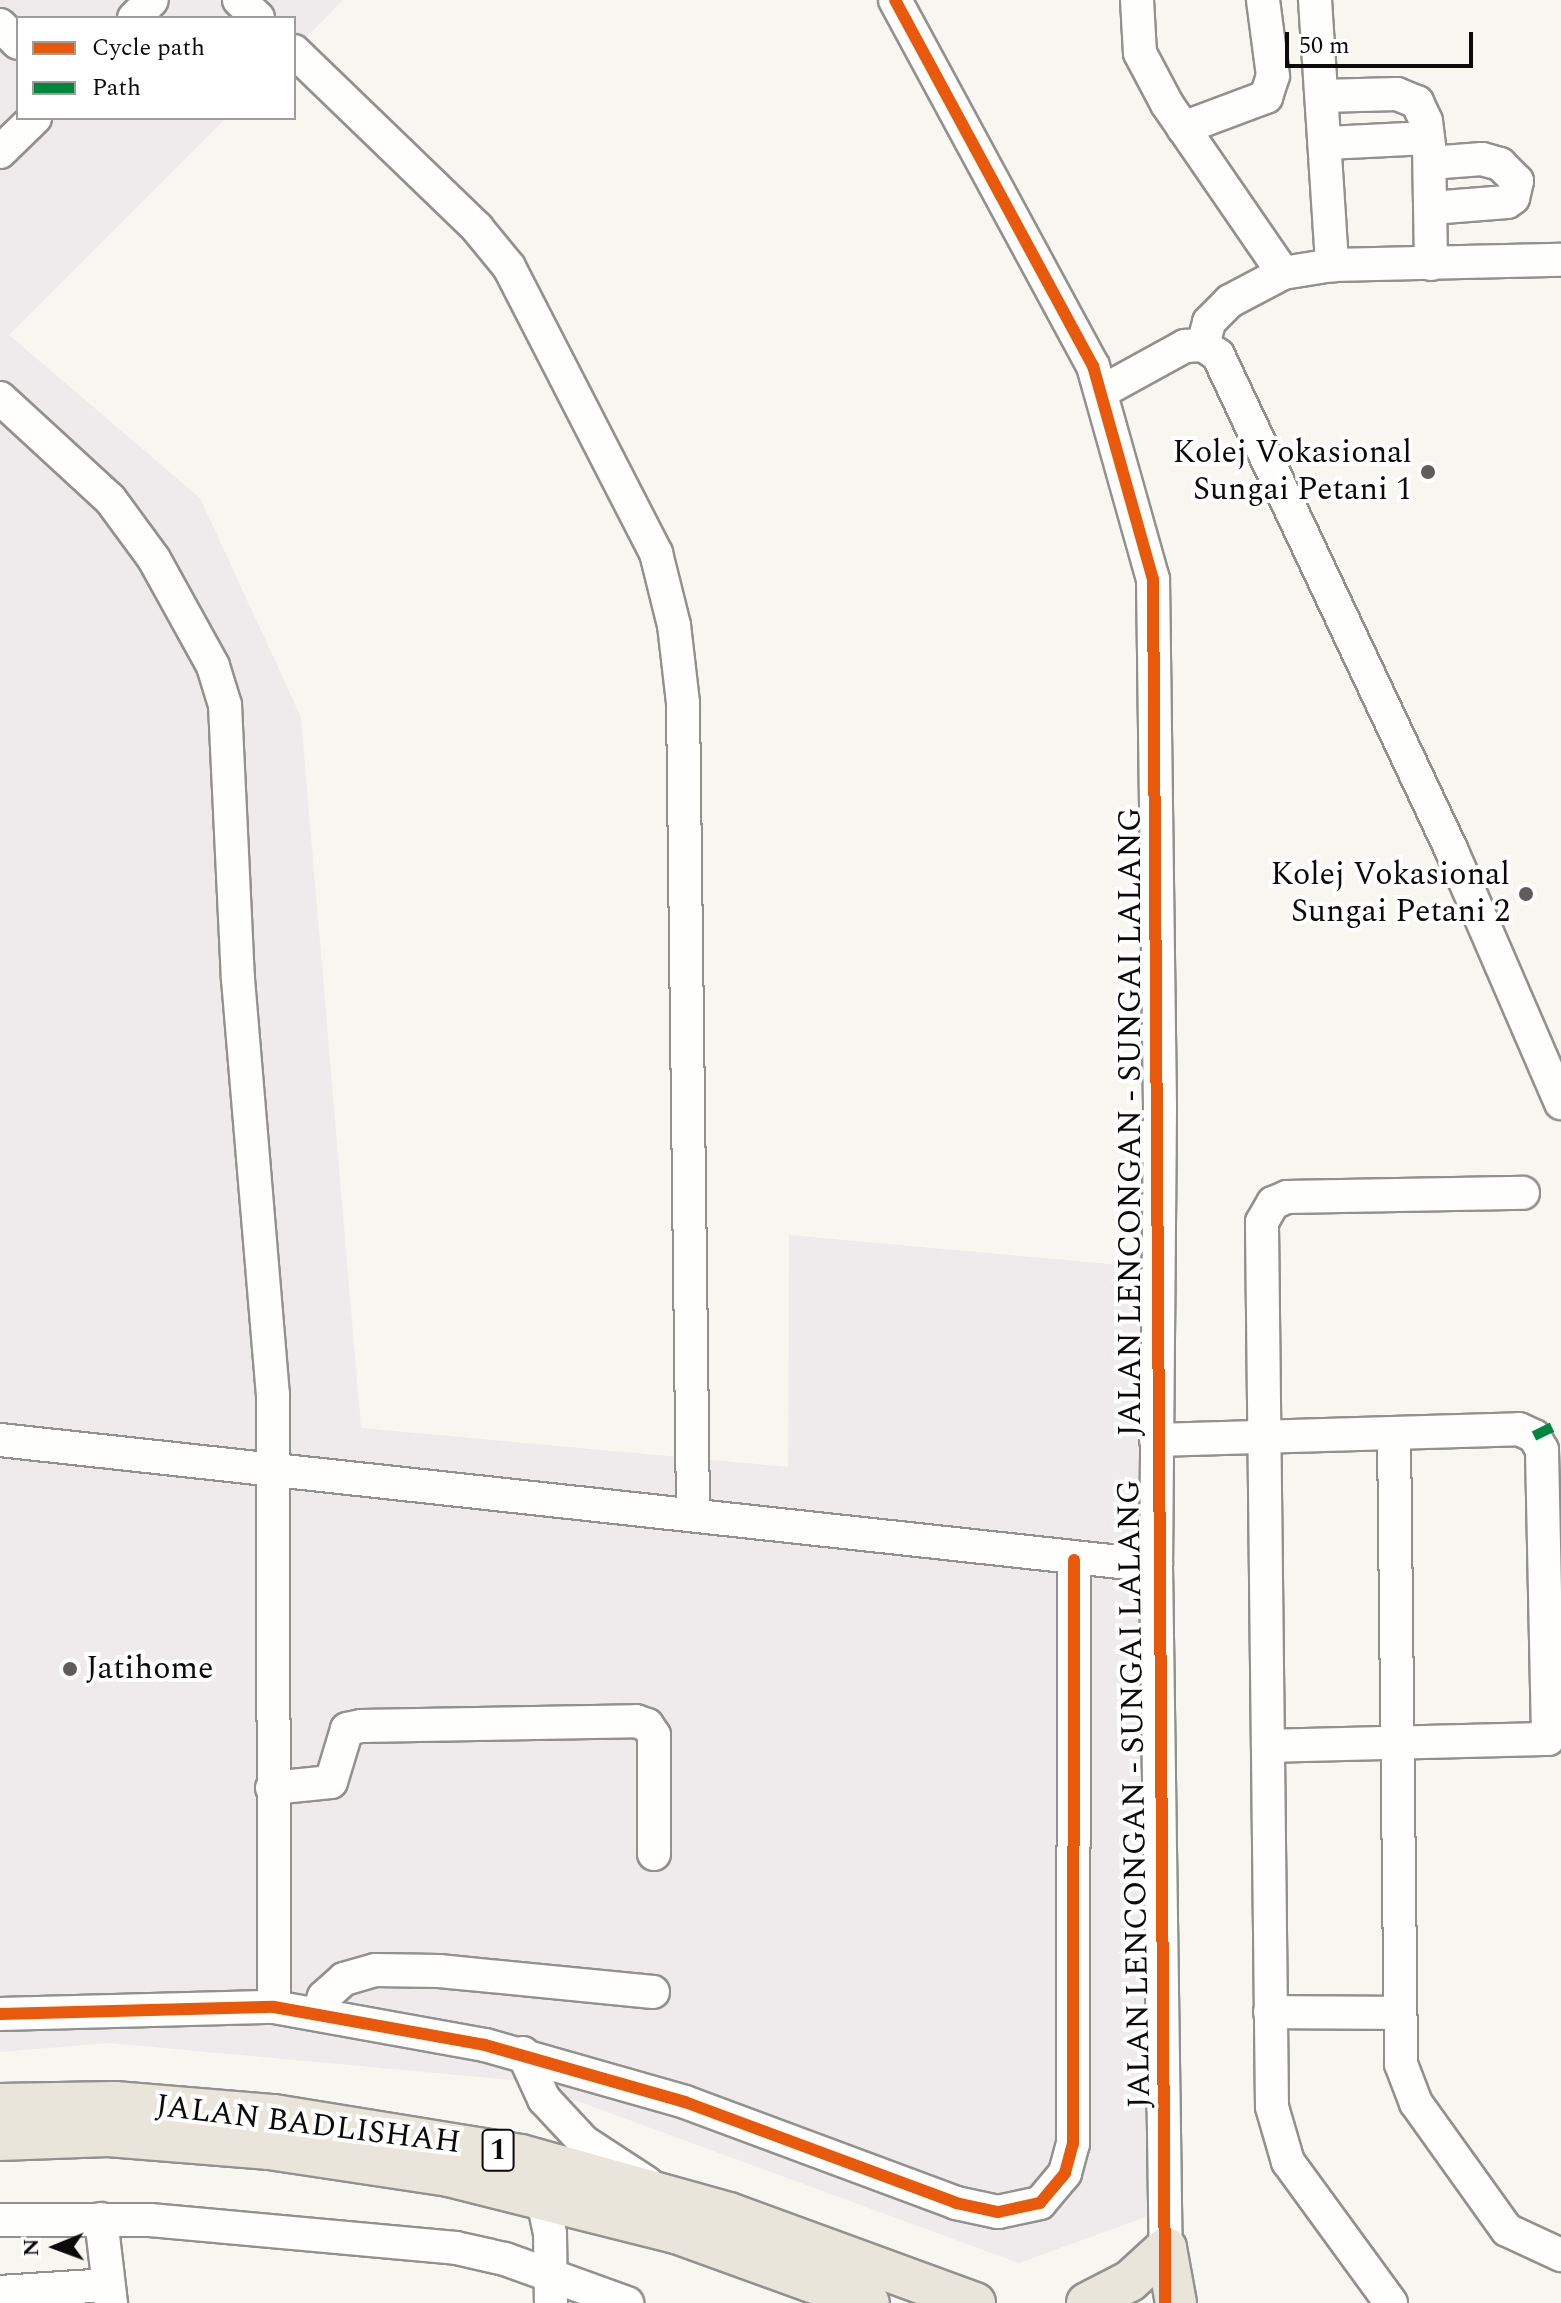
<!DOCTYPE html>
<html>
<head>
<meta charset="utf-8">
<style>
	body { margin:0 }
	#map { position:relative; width:1561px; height:2303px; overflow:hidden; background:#f8f6f0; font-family:Spectral,serif }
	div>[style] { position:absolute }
	.industrial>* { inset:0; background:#efeaec }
	.roads { filter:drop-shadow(2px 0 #92918e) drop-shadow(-2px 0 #92918e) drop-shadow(0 2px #92918e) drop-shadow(0 -2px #92918e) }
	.minor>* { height:32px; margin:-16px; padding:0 16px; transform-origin:16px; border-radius:16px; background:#fefefd }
	.major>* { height:40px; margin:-20px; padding:0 20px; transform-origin:20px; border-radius:20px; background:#e9e5da }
	.quiet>* { height:10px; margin-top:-5px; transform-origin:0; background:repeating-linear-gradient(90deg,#00873e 0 20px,transparent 0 30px) }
	.cycleway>* { height:12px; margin:-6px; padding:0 6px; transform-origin:6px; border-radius:6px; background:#e8590c }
	.dots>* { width:22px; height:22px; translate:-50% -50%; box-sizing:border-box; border:4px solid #fff; border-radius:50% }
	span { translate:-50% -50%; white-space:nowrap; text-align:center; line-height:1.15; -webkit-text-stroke:8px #fff; paint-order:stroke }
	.shield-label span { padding:2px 6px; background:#fff; border:2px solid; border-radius:6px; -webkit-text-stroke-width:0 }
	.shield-label { font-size:30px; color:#0b0b0b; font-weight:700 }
	.poi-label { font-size:32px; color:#0b0b0b }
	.right { translate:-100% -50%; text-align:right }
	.left { translate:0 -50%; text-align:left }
	.street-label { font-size:32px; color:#0b0b0b }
	.legend { position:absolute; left:16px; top:16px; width:280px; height:104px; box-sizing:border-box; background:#fff; border:2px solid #9d9d9d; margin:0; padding:10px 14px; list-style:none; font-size:24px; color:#0b0b0b }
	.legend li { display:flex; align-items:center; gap:16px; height:40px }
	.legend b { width:40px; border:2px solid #9d9d9d }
	.north { position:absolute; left:16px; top:2207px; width:80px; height:80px; -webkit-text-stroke:6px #fff; paint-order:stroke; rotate:269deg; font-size:22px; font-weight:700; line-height:32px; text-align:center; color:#0b0b0b }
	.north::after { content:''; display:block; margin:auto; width:28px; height:36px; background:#0b0b0b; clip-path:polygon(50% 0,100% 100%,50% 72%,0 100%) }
	.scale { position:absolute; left:1285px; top:32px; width:188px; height:36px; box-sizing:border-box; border:4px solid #0b0b0b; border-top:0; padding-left:10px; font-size:24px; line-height:28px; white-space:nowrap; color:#0b0b0b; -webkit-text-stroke:6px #fff; paint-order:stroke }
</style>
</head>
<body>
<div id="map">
	<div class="industrial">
		<i style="clip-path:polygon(0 0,343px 0,294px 50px,294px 18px,18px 18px,18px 118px,226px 118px,9px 335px,200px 498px,301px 717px,361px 1428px,788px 1467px,789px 1235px,1164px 1269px,1162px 2211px,1019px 2263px,523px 2081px,109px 2043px,0 2052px)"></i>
	</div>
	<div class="roads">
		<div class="minor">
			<i style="left:239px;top:0;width:26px;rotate:43deg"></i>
			<i style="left:895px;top:0;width:416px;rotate:61.6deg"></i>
			<i style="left:1093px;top:366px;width:221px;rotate:74.3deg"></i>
			<i style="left:1153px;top:579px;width:531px;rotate:89.24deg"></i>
			<i style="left:1160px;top:1110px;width:456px;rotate:90.5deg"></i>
			<i style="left:1156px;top:1566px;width:706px;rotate:89.19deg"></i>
			<i style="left:1137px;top:0;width:53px;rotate:86.8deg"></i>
			<i style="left:1140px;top:53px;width:58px;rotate:62.1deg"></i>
			<i style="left:1167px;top:104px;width:205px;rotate:55.5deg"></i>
			<i style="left:1315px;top:0;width:266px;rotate:86.3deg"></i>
			<i style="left:134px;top:18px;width:25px;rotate:-45deg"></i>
			<i style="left:0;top:25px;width:25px;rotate:45deg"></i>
			<i style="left:294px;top:51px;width:255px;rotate:44deg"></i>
			<i style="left:477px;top:228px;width:50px;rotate:50.6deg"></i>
			<i style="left:509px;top:267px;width:322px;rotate:62.8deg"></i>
			<i style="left:656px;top:553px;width:74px;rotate:76deg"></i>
			<i style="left:674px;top:625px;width:79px;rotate:83.4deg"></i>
			<i style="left:683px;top:703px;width:810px;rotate:89.29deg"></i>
			<i style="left:1322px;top:96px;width:75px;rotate:-1.5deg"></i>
			<i style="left:1397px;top:94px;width:22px;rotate:22deg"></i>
			<i style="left:1417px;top:102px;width:21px;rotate:65deg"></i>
			<i style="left:1426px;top:121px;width:26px;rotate:83deg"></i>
			<i style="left:1429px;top:147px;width:117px;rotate:89deg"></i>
			<i style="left:1183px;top:128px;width:89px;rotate:-20.5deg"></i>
			<i style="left:1266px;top:97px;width:22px;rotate:-72deg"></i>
			<i style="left:1273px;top:76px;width:77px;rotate:-97.5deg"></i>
			<i style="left:1327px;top:143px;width:101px;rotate:-2.8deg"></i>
			<i style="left:0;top:152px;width:49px;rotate:-44.2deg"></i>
			<i style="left:1430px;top:163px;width:52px;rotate:-4.4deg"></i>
			<i style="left:1482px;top:159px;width:19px;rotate:16deg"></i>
			<i style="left:1500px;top:164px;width:24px;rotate:45deg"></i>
			<i style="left:1517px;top:181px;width:17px;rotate:103deg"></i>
			<i style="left:1513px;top:198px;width:7px;rotate:146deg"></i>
			<i style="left:1507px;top:202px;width:76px;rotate:175.5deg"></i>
			<i style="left:1203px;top:345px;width:24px;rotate:-75deg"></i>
			<i style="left:1209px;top:322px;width:30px;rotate:-45deg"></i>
			<i style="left:1230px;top:301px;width:60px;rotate:-27.8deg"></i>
			<i style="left:1283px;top:273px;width:50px;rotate:-9.3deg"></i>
			<i style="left:1332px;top:265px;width:229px;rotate:-1.3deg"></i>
			<i style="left:1103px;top:391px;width:94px;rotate:-28.8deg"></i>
			<i style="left:1185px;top:346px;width:18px;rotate:-3deg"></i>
			<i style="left:1203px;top:345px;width:18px;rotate:34deg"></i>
			<i style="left:1218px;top:355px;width:546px;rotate:64.75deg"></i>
			<i style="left:1451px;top:849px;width:277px;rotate:66.6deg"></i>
			<i style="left:0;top:398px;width:149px;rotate:42.6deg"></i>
			<i style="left:110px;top:499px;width:74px;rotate:53.7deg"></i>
			<i style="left:154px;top:559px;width:122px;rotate:61.1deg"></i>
			<i style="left:213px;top:666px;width:41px;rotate:72.9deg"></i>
			<i style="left:225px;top:705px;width:274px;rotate:87.3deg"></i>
			<i style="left:238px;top:979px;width:416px;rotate:85.2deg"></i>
			<i style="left:273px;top:1394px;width:613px;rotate:89.91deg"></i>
			<i style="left:1394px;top:1433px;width:631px;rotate:89.36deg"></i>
			<i style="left:1401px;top:2064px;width:42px;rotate:69deg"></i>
			<i style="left:1416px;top:2103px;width:156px;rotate:54.4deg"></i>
			<i style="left:1507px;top:2230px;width:60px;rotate:24.8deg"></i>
			<i style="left:0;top:1440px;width:1163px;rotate:6.22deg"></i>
			<i style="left:1156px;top:1440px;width:363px;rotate:-1.7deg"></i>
			<i style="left:1519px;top:1429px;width:17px;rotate:25deg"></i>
			<i style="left:1534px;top:1436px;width:16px;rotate:60deg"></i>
			<i style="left:1542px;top:1450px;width:289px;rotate:88.8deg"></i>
			<i style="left:1548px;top:1739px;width:278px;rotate:178.6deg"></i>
			<i style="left:272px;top:1788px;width:59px;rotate:-5.8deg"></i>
			<i style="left:331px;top:1782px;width:55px;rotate:-73.2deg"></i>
			<i style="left:347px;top:1729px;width:14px;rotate:-12deg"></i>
			<i style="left:361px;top:1726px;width:275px;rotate:-1deg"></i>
			<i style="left:636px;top:1721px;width:12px;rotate:20deg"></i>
			<i style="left:647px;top:1725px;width:12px;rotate:55deg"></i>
			<i style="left:654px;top:1735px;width:119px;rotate:90deg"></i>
			<i style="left:1270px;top:2012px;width:129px;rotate:0.4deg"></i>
			<i style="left:0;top:2014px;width:274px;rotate:-1.5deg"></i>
			<i style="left:274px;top:2007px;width:214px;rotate:10.2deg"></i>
			<i style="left:485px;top:2045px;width:208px;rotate:15.9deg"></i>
			<i style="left:685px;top:2102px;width:289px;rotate:20.4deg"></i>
			<i style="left:956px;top:2203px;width:43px;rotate:12.1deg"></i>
			<i style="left:998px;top:2212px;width:43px;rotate:-12.1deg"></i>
			<i style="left:1040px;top:2203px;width:39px;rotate:-50deg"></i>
			<i style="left:1065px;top:2173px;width:30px;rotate:-75deg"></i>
			<i style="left:1073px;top:2144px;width:584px;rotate:-89.9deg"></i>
			<i style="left:318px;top:2014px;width:18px;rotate:-71deg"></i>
			<i style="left:324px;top:1997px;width:27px;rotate:-42deg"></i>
			<i style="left:344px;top:1979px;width:32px;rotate:-16deg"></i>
			<i style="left:375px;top:1970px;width:64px;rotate:0.9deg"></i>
			<i style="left:439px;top:1971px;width:215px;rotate:5.6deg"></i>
			<i style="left:523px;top:2053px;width:51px;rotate:65.5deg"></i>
			<i style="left:544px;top:2099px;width:59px;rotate:47.1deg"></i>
			<i style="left:584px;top:2142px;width:75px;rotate:33.1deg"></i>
			<i style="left:542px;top:2196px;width:39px;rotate:78deg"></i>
			<i style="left:550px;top:2234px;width:69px;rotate:89.2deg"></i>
			<i style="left:101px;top:2219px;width:85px;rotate:83.2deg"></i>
			<i style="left:0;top:2220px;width:150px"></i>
			<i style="left:150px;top:2220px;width:307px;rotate:5.2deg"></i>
			<i style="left:456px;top:2248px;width:50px;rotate:12.7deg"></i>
			<i style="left:505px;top:2259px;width:130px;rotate:19.8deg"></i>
			<i style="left:0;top:2292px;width:108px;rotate:-3.7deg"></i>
			<i style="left:1391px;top:2303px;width:175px;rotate:-126.1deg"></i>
			<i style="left:1288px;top:2162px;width:57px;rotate:-106.2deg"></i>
			<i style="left:1272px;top:2107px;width:885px;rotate:-90.65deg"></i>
			<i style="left:1262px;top:1222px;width:22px;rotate:-60deg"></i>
			<i style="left:1273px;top:1203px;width:15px;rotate:-23deg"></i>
			<i style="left:1287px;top:1197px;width:236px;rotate:-1deg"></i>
		</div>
		<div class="major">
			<i style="left:0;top:2104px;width:115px;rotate:-1deg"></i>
			<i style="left:115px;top:2102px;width:160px;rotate:4.7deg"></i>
			<i style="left:274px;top:2115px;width:250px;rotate:9.2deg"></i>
			<i style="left:521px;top:2155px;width:216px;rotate:15.6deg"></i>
			<i style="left:729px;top:2213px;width:262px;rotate:20.1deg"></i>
			<i style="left:0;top:2140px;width:108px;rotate:-2.1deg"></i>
			<i style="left:108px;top:2136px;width:162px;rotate:4.6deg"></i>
			<i style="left:269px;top:2149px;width:182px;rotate:8.5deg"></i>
			<i style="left:449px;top:2176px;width:234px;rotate:14.1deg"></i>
			<i style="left:676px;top:2233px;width:205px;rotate:19.9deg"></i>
			<i style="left:1166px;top:2248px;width:56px;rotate:79.7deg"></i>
			<i style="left:1087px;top:2303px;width:48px;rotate:-27.1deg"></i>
			<i style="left:1130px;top:2281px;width:49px;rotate:-42.5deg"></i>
		</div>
	</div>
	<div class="quiet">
		<i style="left:1534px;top:1436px;width:30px;rotate:-26deg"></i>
	</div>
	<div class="cycleway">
		<i style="left:895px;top:0;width:416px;rotate:61.6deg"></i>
		<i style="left:1093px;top:366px;width:221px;rotate:74.3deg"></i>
		<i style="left:1153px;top:579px;width:1724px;rotate:89.6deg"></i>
		<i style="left:0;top:2014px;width:274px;rotate:-1.5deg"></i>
		<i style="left:274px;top:2007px;width:214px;rotate:10.2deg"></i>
		<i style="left:485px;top:2045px;width:208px;rotate:15.9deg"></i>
		<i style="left:685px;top:2102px;width:289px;rotate:20.4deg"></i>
		<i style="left:956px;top:2203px;width:43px;rotate:12.1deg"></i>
		<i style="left:998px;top:2212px;width:43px;rotate:-12.1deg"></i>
		<i style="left:1040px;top:2203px;width:39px;rotate:-50deg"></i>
		<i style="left:1065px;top:2173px;width:30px;rotate:-75deg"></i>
		<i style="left:1073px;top:2144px;width:584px;rotate:-89.9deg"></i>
	</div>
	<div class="dots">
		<i style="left:1428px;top:472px;background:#5e5d5b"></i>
		<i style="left:1526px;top:894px;background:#5e5d5b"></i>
		<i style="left:70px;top:1669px;background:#5e5d5b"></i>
	</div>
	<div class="shield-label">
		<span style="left:498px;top:2150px">1</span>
	</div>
	<div class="poi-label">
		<span class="right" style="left:1412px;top:472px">Kolej Vokasional<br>Sungai Petani 1</span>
		<span class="right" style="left:1510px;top:894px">Kolej Vokasional<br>Sungai Petani 2</span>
		<span class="left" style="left:86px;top:1669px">Jatihome</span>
	</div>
	<div class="street-label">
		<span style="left:1131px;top:1122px;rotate:-90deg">JALAN LENCONGAN - SUNGAI LALANG</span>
		<span style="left:1135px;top:1794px;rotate:-91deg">JALAN LENCONGAN - SUNGAI LALANG</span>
		<span style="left:308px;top:2125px;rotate:7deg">JALAN BADLISHAH</span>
	</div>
	<ul class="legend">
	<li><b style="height:10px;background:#e8590c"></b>Cycle path</li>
	<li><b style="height:10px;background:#00873e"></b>Path</li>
	</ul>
	<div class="north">N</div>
	<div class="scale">50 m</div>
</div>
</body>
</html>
